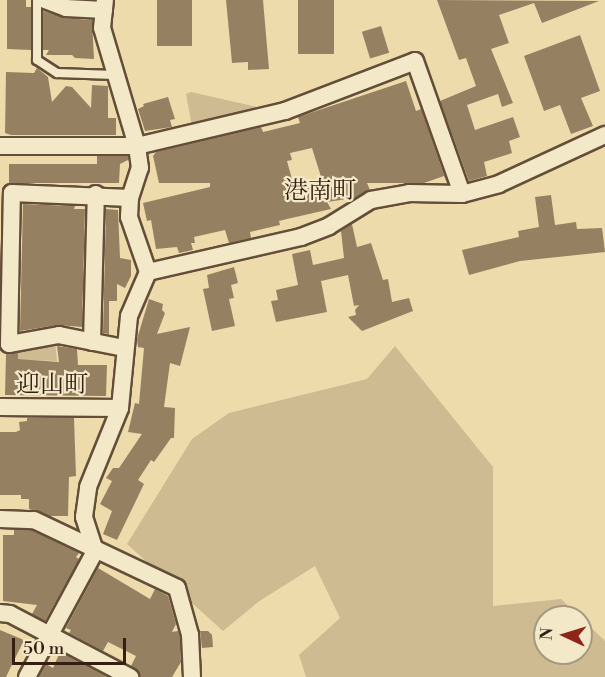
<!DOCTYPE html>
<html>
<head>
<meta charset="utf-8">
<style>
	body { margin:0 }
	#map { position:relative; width:605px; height:677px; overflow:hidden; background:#eddbab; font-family:"Libre Bodoni","Noto Serif JP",serif }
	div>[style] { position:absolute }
	.green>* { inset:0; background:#cebb91 }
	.building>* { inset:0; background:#958162; transform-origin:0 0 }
	.roads { filter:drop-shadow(2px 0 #634e39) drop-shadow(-2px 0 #634e39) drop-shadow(0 2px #634e39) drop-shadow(0 -2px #634e39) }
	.lane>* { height:8px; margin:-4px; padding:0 4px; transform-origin:4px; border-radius:4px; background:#f3e8c8 }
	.street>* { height:16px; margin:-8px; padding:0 8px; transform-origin:8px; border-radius:8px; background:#f3e8c8 }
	span { translate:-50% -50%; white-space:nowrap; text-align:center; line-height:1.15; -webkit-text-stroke:4.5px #f3e8c8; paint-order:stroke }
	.quarter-label { font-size:24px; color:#351f13 }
	.north { position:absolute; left:533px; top:605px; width:60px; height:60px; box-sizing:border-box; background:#f3e8c8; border:2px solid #a79880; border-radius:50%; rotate:274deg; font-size:16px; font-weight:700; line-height:24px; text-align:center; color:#351f13 }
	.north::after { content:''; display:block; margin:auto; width:21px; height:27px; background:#8f2418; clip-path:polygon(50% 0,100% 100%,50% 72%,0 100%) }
	.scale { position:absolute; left:12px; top:638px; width:114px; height:27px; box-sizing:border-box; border:3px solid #351f13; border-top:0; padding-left:8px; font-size:18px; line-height:21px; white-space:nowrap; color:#351f13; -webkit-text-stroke:4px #f3e8c8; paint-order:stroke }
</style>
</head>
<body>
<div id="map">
	<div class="green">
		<i style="clip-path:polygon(191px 92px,261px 108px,261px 111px,192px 126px,186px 94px)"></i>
		<i style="clip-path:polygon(55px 340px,57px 361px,13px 359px,13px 349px)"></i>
		<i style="clip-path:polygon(395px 346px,493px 467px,493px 606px,561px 599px,580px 617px,545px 617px,545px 653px,581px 653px,581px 618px,605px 641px,605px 677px,306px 677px,299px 655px,340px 618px,315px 566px,258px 602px,223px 631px,127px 544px,192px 439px,229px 413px,367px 379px)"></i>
	</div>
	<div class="building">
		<i style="clip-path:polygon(7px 0,26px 0,26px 7px,31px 7px,31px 50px,7px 49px)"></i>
		<i style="left:157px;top:0;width:35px;height:46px"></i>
		<i style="clip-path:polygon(226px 0,263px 0,269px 69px,248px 70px,248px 62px,232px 63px)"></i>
		<i style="left:298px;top:0;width:36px;height:54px"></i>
		<i style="clip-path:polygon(437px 0,599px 1px,542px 23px,534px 3px,499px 15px,509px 43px,491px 49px,513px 103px,502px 107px,498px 94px,467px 105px,475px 130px,513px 117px,520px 137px,509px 141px,512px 153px,484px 162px,487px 176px,469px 181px,440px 101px,476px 86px,466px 58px,459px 60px)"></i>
		<i style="clip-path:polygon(43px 11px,65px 18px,92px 20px,94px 59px,75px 58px,72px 55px,46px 55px,49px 50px,43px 50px)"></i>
		<i style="left:381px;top:26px;width:28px;height:20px;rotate:73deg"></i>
		<i style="clip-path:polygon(580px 35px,600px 91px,581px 98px,593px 126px,571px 134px,560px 105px,544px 111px,524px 56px)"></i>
		<i style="clip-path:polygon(37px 68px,48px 77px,52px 102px,66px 86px,72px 87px,91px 108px,92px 85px,108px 86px,108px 118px,116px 118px,116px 135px,11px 135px,5px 133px,6px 72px,34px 73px)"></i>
		<i style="clip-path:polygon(evenodd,406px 81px,416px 111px,421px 109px,447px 183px,444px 176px,424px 183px,367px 183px,370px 190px,354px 198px,327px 202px,331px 209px,287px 219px,279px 221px,280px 225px,250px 232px,251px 238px,229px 243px,225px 230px,194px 237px,195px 243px,191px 243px,193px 250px,179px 253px,177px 247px,156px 249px,151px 220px,147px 221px,143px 203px,210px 187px,210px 183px,159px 183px,153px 156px,156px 152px,261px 127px,263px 132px,300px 123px,298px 117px,406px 81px,312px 148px,322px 180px,319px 181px,320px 186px,295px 190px,287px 161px,292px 160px,290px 153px,312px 148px)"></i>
		<i style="clip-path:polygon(168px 97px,175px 119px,170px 120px,172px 127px,145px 131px,138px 109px,144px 106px,143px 104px)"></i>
		<i style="clip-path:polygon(97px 156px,128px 156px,128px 160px,120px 164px,119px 183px,9px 183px,9px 164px,97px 164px)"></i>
		<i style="clip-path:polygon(551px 195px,555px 225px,576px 222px,577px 229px,602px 228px,605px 252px,520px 261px,469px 275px,462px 250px,519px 237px,518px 231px,539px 227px,535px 197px)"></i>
		<i style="clip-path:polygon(23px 204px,75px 206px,74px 209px,85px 209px,82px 327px,58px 325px,20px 331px)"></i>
		<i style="clip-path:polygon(106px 209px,118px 210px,120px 258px,131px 260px,131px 276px,125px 288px,117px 284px,117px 301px,109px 301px,109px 334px,103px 333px)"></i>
		<i style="clip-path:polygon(352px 224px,357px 247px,371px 243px,383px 280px,388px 279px,392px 302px,409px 298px,413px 311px,362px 331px,348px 317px,356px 315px,355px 310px,359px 305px,354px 306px,348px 275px,321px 281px,327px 312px,276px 322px,271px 301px,278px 300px,276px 290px,298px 285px,292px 254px,310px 250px,313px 265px,344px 258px,341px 231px)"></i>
		<i style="clip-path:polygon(234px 267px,238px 283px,231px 285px,234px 298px,229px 299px,235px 326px,212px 331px,203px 289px,209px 288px,207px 275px)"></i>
		<i style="clip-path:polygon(149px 299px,163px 304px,162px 310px,165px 313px,157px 334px,190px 327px,180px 366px,170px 363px,164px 407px,175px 408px,174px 438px,171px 438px,154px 462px,151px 460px,138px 480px,144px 484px,117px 540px,103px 534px,112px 511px,100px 504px,112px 481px,106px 478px,113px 468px,119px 468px,142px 434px,128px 432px,135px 403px,139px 404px,144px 348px,138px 347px,137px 339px)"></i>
		<i style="clip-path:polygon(57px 346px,77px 349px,78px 365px,107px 365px,106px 396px,5px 395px,6px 354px,18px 353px,18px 359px,59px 362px)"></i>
		<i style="clip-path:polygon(27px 418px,74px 418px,76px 476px,69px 477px,68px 516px,49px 516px,29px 509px,29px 499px,21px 499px,21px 495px,0 495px,0 432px,16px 432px,20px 430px,19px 422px,27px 421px)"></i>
		<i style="clip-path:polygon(14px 530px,31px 530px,79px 553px,76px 557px,79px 559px,45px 621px,32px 614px,37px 605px,3px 601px,3px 535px,14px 535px)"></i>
		<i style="clip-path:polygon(98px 568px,150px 599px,155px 589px,168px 596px,176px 624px,172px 632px,178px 631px,180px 637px,181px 662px,172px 677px,140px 677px,138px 671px,131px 666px,136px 656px,108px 642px,103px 651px,69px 633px,71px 630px,66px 628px)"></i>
		<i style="clip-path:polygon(0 630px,24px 640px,6px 677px,0 677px)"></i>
		<i style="clip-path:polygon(200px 631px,208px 631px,212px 635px,213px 647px,202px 648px)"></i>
		<i style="clip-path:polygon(60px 652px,107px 677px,39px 677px,46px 664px,53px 668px)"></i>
	</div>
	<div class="roads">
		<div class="lane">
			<i style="left:37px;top:0;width:60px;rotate:90deg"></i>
			<i style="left:37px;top:60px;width:24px;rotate:33deg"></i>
			<i style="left:57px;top:73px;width:58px;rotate:2deg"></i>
		</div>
		<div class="street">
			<i style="left:45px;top:0;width:22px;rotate:21deg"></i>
			<i style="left:66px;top:8px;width:38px;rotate:3deg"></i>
			<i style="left:0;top:146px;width:137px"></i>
			<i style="left:137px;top:146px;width:152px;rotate:-13.3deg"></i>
			<i style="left:285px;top:111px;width:139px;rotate:-21deg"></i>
			<i style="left:415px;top:61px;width:141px;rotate:70.5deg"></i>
			<i style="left:148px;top:272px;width:157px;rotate:-12.9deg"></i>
			<i style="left:301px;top:237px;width:30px;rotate:-21deg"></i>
			<i style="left:329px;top:226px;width:49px;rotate:-31.8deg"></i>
			<i style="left:371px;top:200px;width:39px;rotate:-10deg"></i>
			<i style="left:409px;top:193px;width:53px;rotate:1.1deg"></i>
			<i style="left:462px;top:194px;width:38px;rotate:-15deg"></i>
			<i style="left:499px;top:184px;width:117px;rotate:-24.8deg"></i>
			<i style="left:92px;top:342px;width:148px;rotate:-88.5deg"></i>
			<i style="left:124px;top:348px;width:66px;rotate:-168.7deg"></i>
			<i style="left:59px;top:335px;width:51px;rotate:169.8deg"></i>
			<i style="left:9px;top:344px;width:151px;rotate:-88.9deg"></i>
			<i style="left:12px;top:193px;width:118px;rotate:2.4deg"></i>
			<i style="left:0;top:407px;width:120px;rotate:0.5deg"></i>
			<i style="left:0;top:519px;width:34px;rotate:2deg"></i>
			<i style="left:34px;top:520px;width:158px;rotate:25.4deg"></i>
			<i style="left:177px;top:588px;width:49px;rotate:74.5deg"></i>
			<i style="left:190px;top:635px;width:42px;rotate:87.3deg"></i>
			<i style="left:0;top:613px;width:10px;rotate:6deg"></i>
			<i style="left:10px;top:614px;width:136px;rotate:27.7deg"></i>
			<i style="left:27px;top:677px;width:143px;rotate:-61.6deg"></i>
			<i style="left:95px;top:551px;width:36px;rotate:-108deg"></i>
			<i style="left:84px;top:517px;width:30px;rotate:-82deg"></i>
			<i style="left:88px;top:487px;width:85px;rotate:-67.9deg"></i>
			<i style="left:120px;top:408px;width:92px;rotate:-84.4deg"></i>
			<i style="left:129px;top:316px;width:48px;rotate:-66.6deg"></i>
			<i style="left:148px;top:272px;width:58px;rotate:-109.1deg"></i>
			<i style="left:129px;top:217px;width:19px;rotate:-87deg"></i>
			<i style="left:130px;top:198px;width:32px;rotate:-72deg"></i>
			<i style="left:140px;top:168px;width:22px;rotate:-98deg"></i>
			<i style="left:137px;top:146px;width:123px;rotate:-106.5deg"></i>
			<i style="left:102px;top:28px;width:28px;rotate:-84deg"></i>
		</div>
	</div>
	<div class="quarter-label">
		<span style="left:320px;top:192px">港南町</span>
		<span style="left:52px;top:386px">迎山町</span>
	</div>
	<div class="north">N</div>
	<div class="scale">50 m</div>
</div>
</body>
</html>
